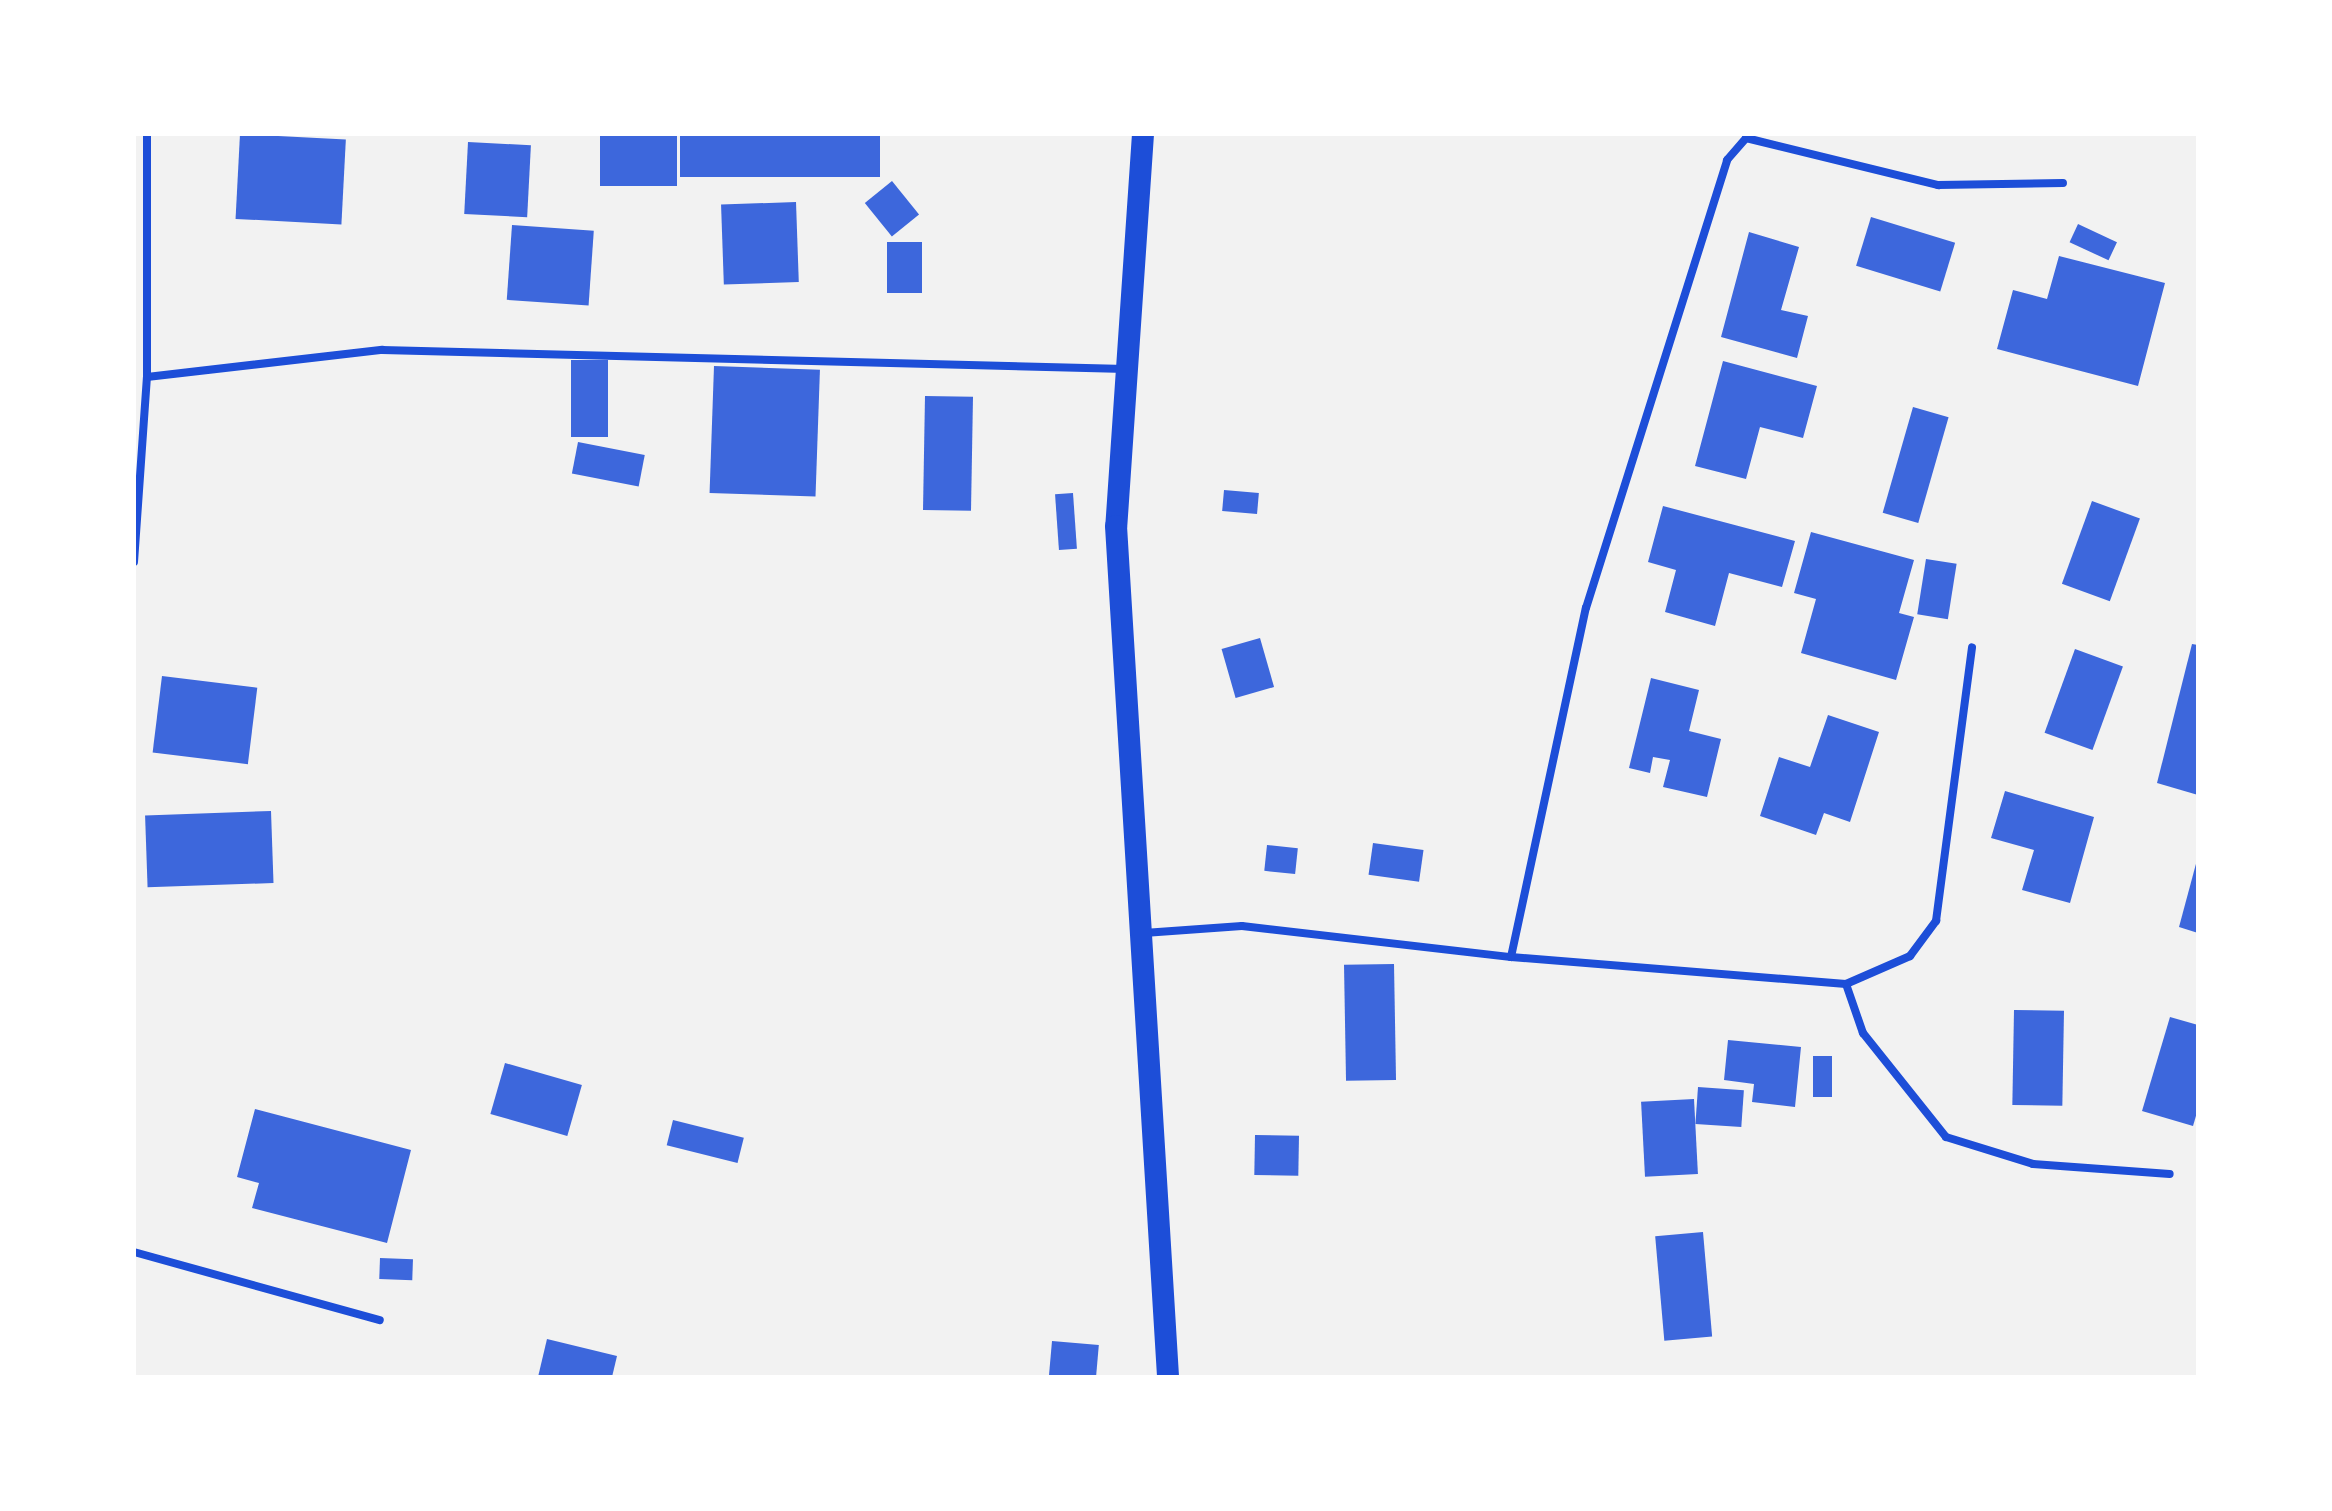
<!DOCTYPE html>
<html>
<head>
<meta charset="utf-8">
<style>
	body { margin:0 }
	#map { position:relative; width:2332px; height:1511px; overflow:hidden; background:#f2f2f2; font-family:Commissioner,sans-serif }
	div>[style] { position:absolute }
	.building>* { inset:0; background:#3d67dc; transform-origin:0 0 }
	.minor>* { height:8px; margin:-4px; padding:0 4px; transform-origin:4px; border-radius:4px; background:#1d4ed8 }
	.trunk>* { height:22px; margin:-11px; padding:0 11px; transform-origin:11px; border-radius:11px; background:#1d4ed8 }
	span { translate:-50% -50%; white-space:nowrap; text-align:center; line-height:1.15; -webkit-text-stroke:7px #fff; paint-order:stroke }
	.frame { position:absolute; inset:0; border:136px solid #fff; pointer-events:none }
</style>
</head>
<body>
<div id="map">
	<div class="building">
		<i style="left:240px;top:134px;width:106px;height:85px;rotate:3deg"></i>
		<i style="left:600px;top:134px;width:77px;height:52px"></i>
		<i style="left:680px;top:134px;width:200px;height:43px"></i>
		<i style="left:468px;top:142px;width:63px;height:72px;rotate:3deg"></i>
		<i style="left:892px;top:181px;width:43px;height:35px;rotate:51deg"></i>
		<i style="left:796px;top:202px;width:80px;height:75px;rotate:88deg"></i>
		<i style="left:1871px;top:217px;width:88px;height:51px;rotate:17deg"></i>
		<i style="left:2078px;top:224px;width:43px;height:20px;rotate:25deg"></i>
		<i style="left:512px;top:225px;width:82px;height:75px;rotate:4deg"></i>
		<i style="clip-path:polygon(1749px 232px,1799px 247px,1781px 310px,1808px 316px,1797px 358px,1721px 337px)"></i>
		<i style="left:887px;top:242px;width:35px;height:51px"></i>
		<i style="clip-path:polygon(2059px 256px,2165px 283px,2138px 386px,1997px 349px,2013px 290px,2047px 299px)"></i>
		<i style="left:571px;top:360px;width:37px;height:77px"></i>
		<i style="clip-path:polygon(1723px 361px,1817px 386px,1803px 438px,1760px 427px,1746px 479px,1695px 466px)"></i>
		<i style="left:714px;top:366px;width:106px;height:127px;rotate:2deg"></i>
		<i style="left:925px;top:396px;width:48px;height:114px;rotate:1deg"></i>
		<i style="left:1913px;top:407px;width:37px;height:110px;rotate:16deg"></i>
		<i style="left:578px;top:442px;width:68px;height:32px;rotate:11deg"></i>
		<i style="left:1224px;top:490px;width:35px;height:21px;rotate:5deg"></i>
		<i style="left:1073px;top:493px;width:56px;height:18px;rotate:86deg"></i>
		<i style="left:2092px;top:501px;width:51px;height:88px;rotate:20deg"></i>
		<i style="clip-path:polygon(1663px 506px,1795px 541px,1782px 587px,1729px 573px,1715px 626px,1665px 612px,1676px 570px,1648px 562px)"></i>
		<i style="clip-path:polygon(1811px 532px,1914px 560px,1899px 613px,1914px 617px,1896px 680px,1801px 653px,1816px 599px,1794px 593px)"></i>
		<i style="left:1926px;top:559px;width:31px;height:56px;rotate:9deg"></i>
		<i style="left:1260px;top:638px;width:51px;height:40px;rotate:74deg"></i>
		<i style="clip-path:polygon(2192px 644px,2198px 645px,2198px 795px,2157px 783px)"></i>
		<i style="left:2075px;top:649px;width:51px;height:89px;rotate:20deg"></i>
		<i style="left:162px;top:676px;width:96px;height:77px;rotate:7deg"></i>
		<i style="clip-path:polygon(1651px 678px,1699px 690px,1689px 731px,1721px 739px,1707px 797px,1663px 787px,1670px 760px,1653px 757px,1650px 773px,1629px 768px)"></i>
		<i style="clip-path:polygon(1828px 715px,1879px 732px,1850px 822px,1824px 813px,1816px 835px,1760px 816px,1779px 757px,1810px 767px)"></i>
		<i style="clip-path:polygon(2005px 791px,2094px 817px,2070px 903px,2022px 890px,2034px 850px,1991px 838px)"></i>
		<i style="left:271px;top:811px;width:72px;height:126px;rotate:88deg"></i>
		<i style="left:1373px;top:843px;width:51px;height:32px;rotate:8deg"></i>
		<i style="left:1267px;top:845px;width:31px;height:26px;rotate:6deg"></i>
		<i style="clip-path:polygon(2197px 860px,2198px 860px,2198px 933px,2179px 927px)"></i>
		<i style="left:1394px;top:964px;width:116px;height:50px;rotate:89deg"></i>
		<i style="left:2014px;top:1010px;width:50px;height:95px;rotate:1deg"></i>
		<i style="clip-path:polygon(2170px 1017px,2198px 1025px,2198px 1109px,2193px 1126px,2142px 1111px)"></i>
		<i style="clip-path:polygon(1728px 1040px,1801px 1047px,1795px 1107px,1752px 1102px,1754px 1084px,1724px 1080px)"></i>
		<i style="left:1813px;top:1056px;width:19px;height:41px"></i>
		<i style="left:505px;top:1063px;width:80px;height:53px;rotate:16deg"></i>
		<i style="left:1698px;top:1087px;width:46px;height:37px;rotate:4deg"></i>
		<i style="left:1694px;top:1099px;width:75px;height:53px;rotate:87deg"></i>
		<i style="clip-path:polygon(255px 1109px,411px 1150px,387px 1243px,252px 1208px,259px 1183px,237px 1177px)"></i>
		<i style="left:673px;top:1120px;width:73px;height:26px;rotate:14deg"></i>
		<i style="left:1255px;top:1135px;width:44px;height:40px;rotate:1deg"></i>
		<i style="left:1703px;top:1232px;width:105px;height:48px;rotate:85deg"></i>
		<i style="left:380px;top:1258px;width:33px;height:21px;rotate:2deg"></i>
		<i style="clip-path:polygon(547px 1339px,617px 1356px,612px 1377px,538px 1377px)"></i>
		<i style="left:1052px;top:1341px;width:47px;height:36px;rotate:5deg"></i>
	</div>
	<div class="minor">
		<i style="left:147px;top:377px;width:237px;rotate:-6.6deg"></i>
		<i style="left:382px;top:350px;width:744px;rotate:1.46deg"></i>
		<i style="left:134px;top:562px;width:185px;rotate:-86deg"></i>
		<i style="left:147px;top:377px;width:243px;rotate:-90deg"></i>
		<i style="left:1144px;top:933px;width:98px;rotate:-4.1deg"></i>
		<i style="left:1242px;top:926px;width:271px;rotate:6.6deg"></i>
		<i style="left:1511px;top:957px;width:336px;rotate:4.6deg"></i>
		<i style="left:1846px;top:984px;width:70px;rotate:-23.6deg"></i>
		<i style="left:1910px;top:956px;width:44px;rotate:-53.4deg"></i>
		<i style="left:1936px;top:921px;width:276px;rotate:-82.5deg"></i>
		<i style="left:1511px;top:957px;width:357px;rotate:-77.9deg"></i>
		<i style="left:1586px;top:608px;width:470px;rotate:-72.5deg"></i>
		<i style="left:1727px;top:160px;width:29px;rotate:-49deg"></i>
		<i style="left:1746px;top:138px;width:198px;rotate:13.8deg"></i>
		<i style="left:1938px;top:185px;width:125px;rotate:-0.9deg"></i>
		<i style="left:1846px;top:984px;width:52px;rotate:70.9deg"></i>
		<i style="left:1863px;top:1033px;width:133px;rotate:51.4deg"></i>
		<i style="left:1946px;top:1137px;width:91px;rotate:17.2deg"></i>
		<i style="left:2033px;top:1164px;width:137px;rotate:4.2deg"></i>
		<i style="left:134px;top:1252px;width:255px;rotate:15.5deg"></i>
	</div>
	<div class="trunk">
		<i style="left:1143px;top:134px;width:393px;rotate:93.9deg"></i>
		<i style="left:1116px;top:526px;width:853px;rotate:86.5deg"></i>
	</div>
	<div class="frame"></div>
</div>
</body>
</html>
